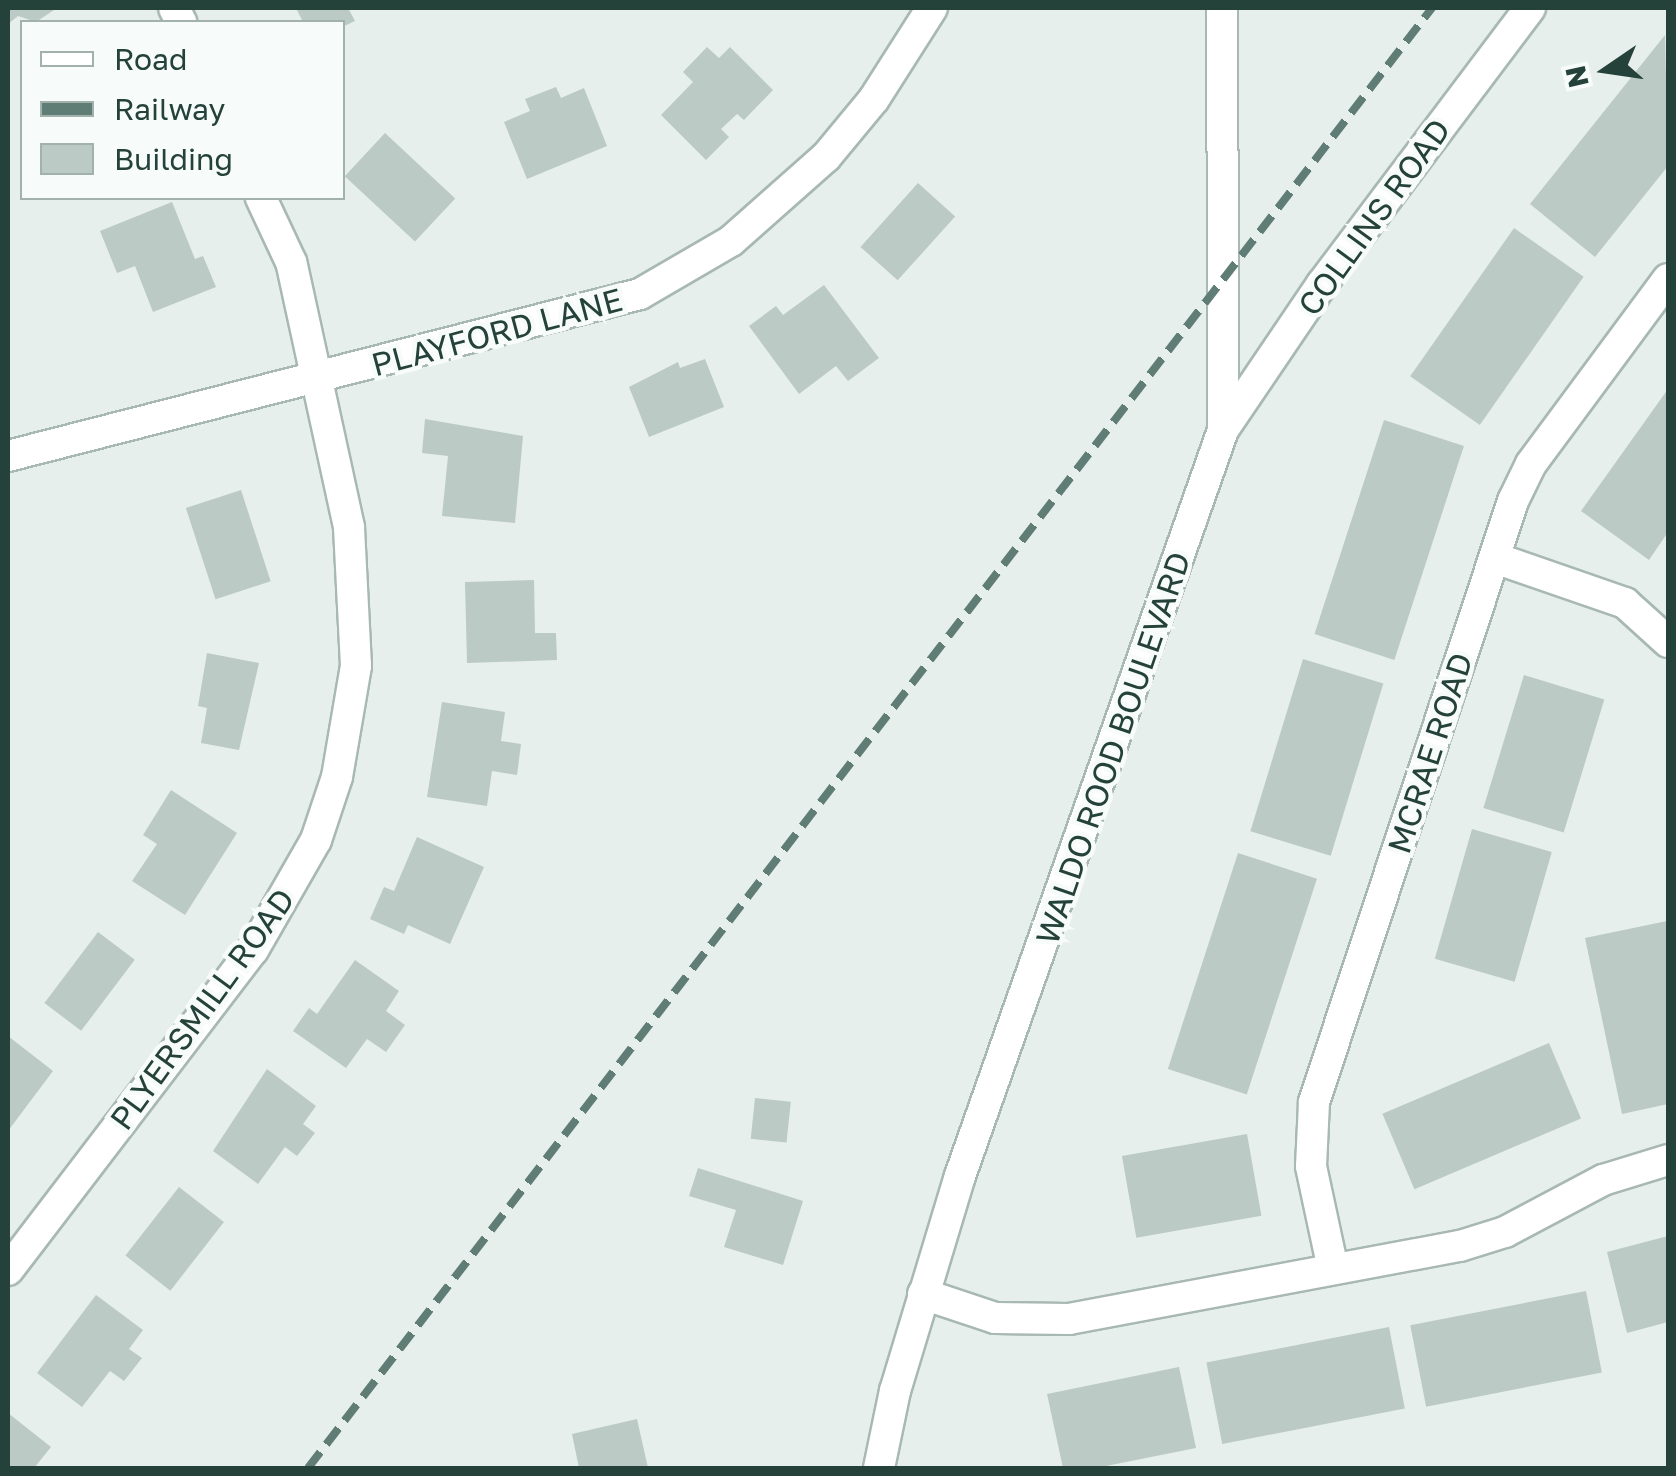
<!DOCTYPE html>
<html>
<head>
<meta charset="utf-8">
<style>
	body { margin:0 }
	#map { position:relative; width:1676px; height:1476px; overflow:hidden; background:#e6efeb; font-family:"Golos Text",sans-serif }
	div>[style] { position:absolute }
	.building>* { inset:0; background:#bbcac4; transform-origin:0 0 }
	.roads { filter:drop-shadow(2px 0 #a8b8b2) drop-shadow(-2px 0 #a8b8b2) drop-shadow(0 2px #a8b8b2) drop-shadow(0 -2px #a8b8b2) }
	.street>* { height:30px; margin:-15px; padding:0 15px; transform-origin:15px; border-radius:15px; background:#fff }
	.secondary>* { height:30px; margin:-15px; padding:0 15px; transform-origin:15px; border-radius:15px; background:#fff }
	.rail>* { height:8px; margin-top:-4px; transform-origin:0; background:repeating-linear-gradient(90deg,#5f7d75 0 20px,transparent 0 30px) }
	span { translate:-50% -50%; white-space:nowrap; text-align:center; line-height:1.15; -webkit-text-stroke:9px #f7fbf9; paint-order:stroke }
	.street-label { font-size:32px; color:#24423a }
	.frame { position:absolute; inset:0; border:10px solid #24423a; pointer-events:none }
	.legend { position:absolute; left:20px; top:20px; width:325px; height:180px; box-sizing:border-box; background:#f7fbf9; border:2px solid #a3b1ad; margin:0; padding:12px 18px; list-style:none; font-size:30px; color:#24423a }
	.legend li { display:flex; align-items:center; gap:20px; height:50px }
	.legend b { width:50px; border:2px solid #a3b1ad }
	.north { position:absolute; left:1556px; top:20px; width:100px; height:100px; -webkit-text-stroke:8px #f7fbf9; paint-order:stroke; rotate:257deg; font-size:28px; font-weight:700; line-height:40px; text-align:center; color:#24423a }
	.north::after { content:''; display:block; margin:auto; width:35px; height:45px; background:#24423a; clip-path:polygon(50% 0,100% 100%,50% 72%,0 100%) }
</style>
</head>
<body>
<div id="map">
	<div class="building">
		<i style="clip-path:polygon(8px 8px,57px 8px,36px 22px,18px 16px,8px 24px)"></i>
		<i style="clip-path:polygon(296px 8px,348px 8px,355px 21px,342px 27px,303px 22px)"></i>
		<i style="clip-path:polygon(1665px 35px,1668px 166px,1595px 257px,1530px 204px)"></i>
		<i style="clip-path:polygon(707px 47px,719px 58px,730px 47px,773px 90px,744px 120px,737px 114px,721px 129px,729px 137px,706px 160px,661px 115px,693px 82px,683px 72px)"></i>
		<i style="clip-path:polygon(556px 87px,561px 98px,584px 88px,607px 146px,527px 179px,504px 122px,530px 111px,525px 99px)"></i>
		<i style="left:385px;top:133px;width:96px;height:59px;rotate:43deg"></i>
		<i style="left:918px;top:183px;width:50px;height:86px;rotate:42deg"></i>
		<i style="clip-path:polygon(172px 202px,195px 259px,203px 256px,216px 287px,153px 312px,135px 266px,117px 273px,100px 231px)"></i>
		<i style="left:1514px;top:228px;width:85px;height:181px;rotate:35deg"></i>
		<i style="clip-path:polygon(824px 285px,879px 358px,848px 381px,836px 366px,799px 394px,749px 326px,776px 306px,783px 315px)"></i>
		<i style="clip-path:polygon(705px 359px,724px 407px,649px 437px,629px 387px,678px 362px,680px 368px)"></i>
		<i style="clip-path:polygon(1668px 389px,1668px 532px,1649px 560px,1581px 511px)"></i>
		<i style="clip-path:polygon(425px 419px,523px 436px,515px 523px,442px 516px,448px 456px,422px 453px)"></i>
		<i style="left:1384px;top:420px;width:84px;height:225px;rotate:18deg"></i>
		<i style="left:241px;top:490px;width:96px;height:58px;rotate:72deg"></i>
		<i style="clip-path:polygon(534px 580px,535px 633px,556px 633px,557px 660px,467px 663px,465px 582px)"></i>
		<i style="clip-path:polygon(207px 653px,259px 663px,239px 750px,201px 743px,207px 708px,198px 706px)"></i>
		<i style="left:1303px;top:659px;width:84px;height:180px;rotate:17deg"></i>
		<i style="left:1524px;top:675px;width:84px;height:139px;rotate:17deg"></i>
		<i style="clip-path:polygon(442px 702px,505px 712px,501px 741px,521px 744px,517px 775px,492px 771px,487px 806px,427px 797px)"></i>
		<i style="clip-path:polygon(171px 790px,237px 833px,185px 915px,132px 881px,157px 844px,143px 835px)"></i>
		<i style="left:1472px;top:829px;width:83px;height:135px;rotate:16deg"></i>
		<i style="clip-path:polygon(417px 837px,484px 867px,450px 944px,408px 925px,404px 934px,370px 919px,384px 887px,394px 891px)"></i>
		<i style="left:1238px;top:853px;width:83px;height:227px;rotate:18deg"></i>
		<i style="clip-path:polygon(1667px 921px,1668px 1104px,1622px 1114px,1585px 938px)"></i>
		<i style="left:98px;top:932px;width:46px;height:89px;rotate:37deg"></i>
		<i style="clip-path:polygon(355px 960px,399px 991px,386px 1011px,405px 1025px,386px 1052px,367px 1039px,346px 1068px,293px 1031px,309px 1008px,317px 1014px)"></i>
		<i style="clip-path:polygon(8px 1036px,53px 1071px,8px 1131px)"></i>
		<i style="left:1549px;top:1043px;width:82px;height:181px;rotate:67deg"></i>
		<i style="clip-path:polygon(267px 1069px,316px 1106px,303px 1124px,315px 1133px,297px 1156px,285px 1147px,258px 1184px,213px 1151px)"></i>
		<i style="left:755px;top:1098px;width:36px;height:41px;rotate:6deg"></i>
		<i style="left:1247px;top:1134px;width:83px;height:127px;rotate:80deg"></i>
		<i style="clip-path:polygon(698px 1168px,803px 1201px,783px 1265px,724px 1247px,736px 1210px,689px 1196px)"></i>
		<i style="left:179px;top:1187px;width:57px;height:87px;rotate:38deg"></i>
		<i style="clip-path:polygon(1668px 1236px,1668px 1322px,1627px 1333px,1607px 1252px)"></i>
		<i style="left:1586px;top:1291px;width:83px;height:179px;rotate:79deg"></i>
		<i style="clip-path:polygon(96px 1295px,143px 1330px,129px 1349px,142px 1358px,124px 1381px,110px 1371px,82px 1407px,37px 1373px)"></i>
		<i style="left:1389px;top:1327px;width:83px;height:186px;rotate:79deg"></i>
		<i style="clip-path:polygon(1179px 1367px,1196px 1448px,1096px 1468px,1063px 1468px,1047px 1394px)"></i>
		<i style="clip-path:polygon(8px 1413px,51px 1447px,34px 1468px,8px 1468px)"></i>
		<i style="clip-path:polygon(637px 1419px,648px 1468px,579px 1468px,572px 1434px)"></i>
	</div>
	<div class="roads">
		<div class="street">
			<i style="left:174px;top:8px;width:16px;rotate:63deg"></i>
			<i style="left:8px;top:456px;width:652px;rotate:-14.38deg"></i>
			<i style="left:640px;top:294px;width:105px;rotate:-30.2deg"></i>
			<i style="left:731px;top:241px;width:127px;rotate:-41.5deg"></i>
			<i style="left:826px;top:157px;width:75px;rotate:-50.4deg"></i>
			<i style="left:874px;top:99px;width:108px;rotate:-57.5deg"></i>
			<i style="left:1495px;top:558px;width:138px;rotate:19.1deg"></i>
			<i style="left:1625px;top:603px;width:58px;rotate:42.2deg"></i>
			<i style="left:1333px;top:1269px;width:105px;rotate:-102.1deg"></i>
			<i style="left:1311px;top:1166px;width:64px;rotate:-87.3deg"></i>
			<i style="left:1314px;top:1102px;width:633px;rotate:-71.68deg"></i>
			<i style="left:1513px;top:501px;width:41px;rotate:-64.1deg"></i>
			<i style="left:1531px;top:464px;width:230px;rotate:-53.5deg"></i>
			<i style="left:8px;top:1270px;width:403px;rotate:-52.6deg"></i>
			<i style="left:253px;top:950px;width:127px;rotate:-60.2deg"></i>
			<i style="left:316px;top:840px;width:66px;rotate:-71.6deg"></i>
			<i style="left:337px;top:777px;width:113px;rotate:-80.3deg"></i>
			<i style="left:356px;top:666px;width:139px;rotate:-92.9deg"></i>
			<i style="left:349px;top:527px;width:271px;rotate:-102.3deg"></i>
			<i style="left:291px;top:262px;width:71px;rotate:-115.1deg"></i>
			<i style="left:923px;top:1294px;width:76px;rotate:18.4deg"></i>
			<i style="left:995px;top:1318px;width:74px;rotate:0.8deg"></i>
			<i style="left:1069px;top:1319px;width:398px;rotate:-10.6deg"></i>
			<i style="left:1460px;top:1246px;width:47px;rotate:-17.3deg"></i>
			<i style="left:1505px;top:1232px;width:111px;rotate:-28deg"></i>
			<i style="left:1603px;top:1180px;width:68px;rotate:-17.1deg"></i>
		</div>
		<div class="secondary">
			<i style="left:1223px;top:430px;width:176px;rotate:-55.9deg"></i>
			<i style="left:1322px;top:284px;width:346px;rotate:-53deg"></i>
			<i style="left:879px;top:1468px;width:79px;rotate:-78.3deg"></i>
			<i style="left:895px;top:1391px;width:225px;rotate:-73.2deg"></i>
			<i style="left:960px;top:1176px;width:791px;rotate:-70.58deg"></i>
			<i style="left:1223px;top:430px;width:422px;rotate:-90.1deg"></i>
		</div>
	</div>
	<div class="rail">
		<i style="left:308px;top:1468px;width:1843px;rotate:-52.41deg"></i>
	</div>
	<div class="street-label">
		<span style="left:1374px;top:217px;rotate:-54deg">COLLINS ROAD</span>
		<span style="left:497px;top:332px;rotate:-15deg">PLAYFORD LANE</span>
		<span style="left:1113px;top:748px;rotate:-71deg">WALDO ROOD BOULEVARD</span>
		<span style="left:1430px;top:753px;rotate:-72deg">MCRAE ROAD</span>
		<span style="left:202px;top:1009px;rotate:-54deg">PLYERSMILL ROAD</span>
	</div>
	<div class="frame"></div>
	<ul class="legend">
	<li><b style="height:12px;background:#fff"></b>Road</li>
	<li><b style="height:12px;background:#5f7d75"></b>Railway</li>
	<li><b style="height:28px;background:#bbcac4"></b>Building</li>
	</ul>
	<div class="north">N</div>
</div>
</body>
</html>
